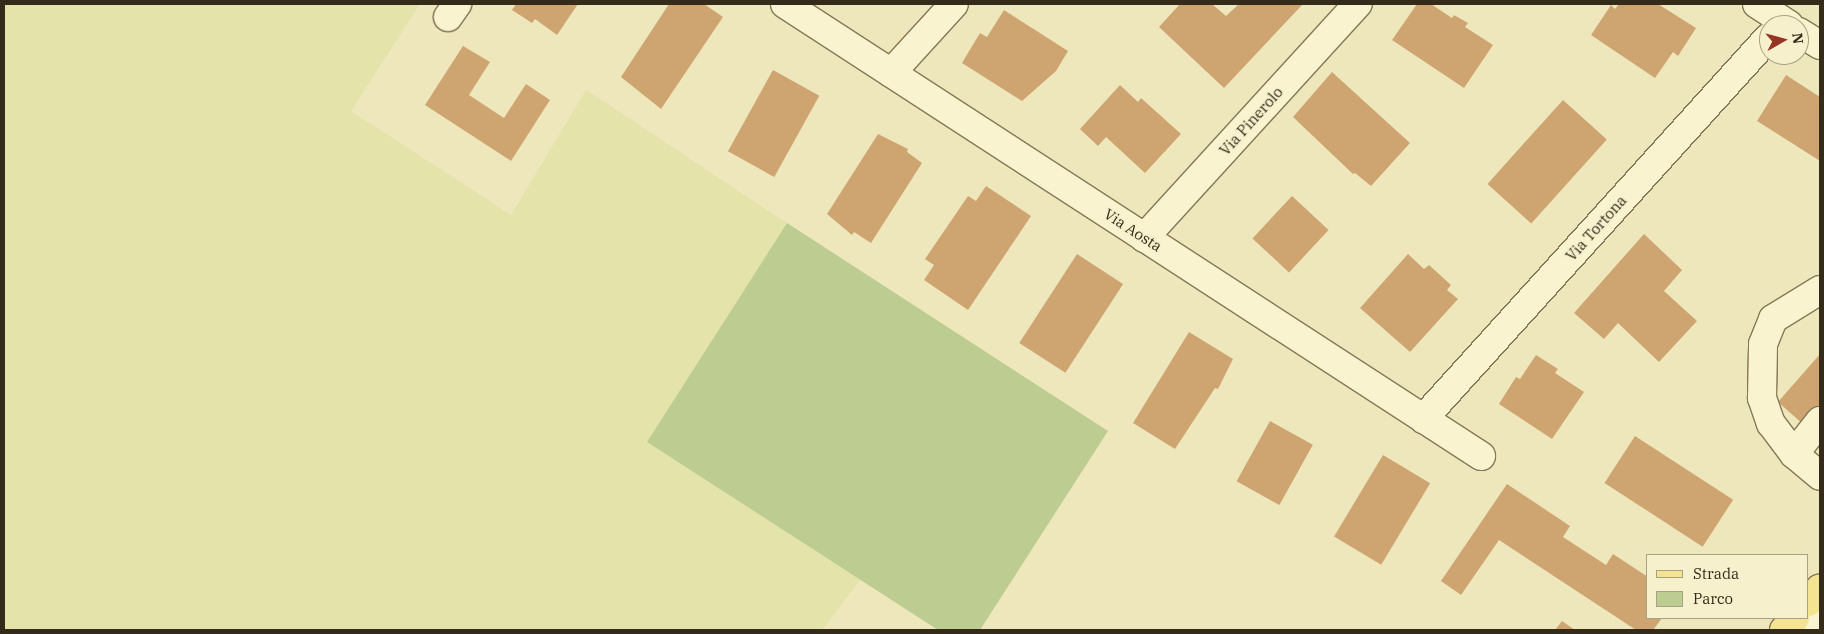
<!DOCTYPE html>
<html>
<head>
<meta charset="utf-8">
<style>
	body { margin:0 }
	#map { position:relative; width:1824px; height:634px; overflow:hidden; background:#efe7bc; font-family:"IBM Plex Serif",serif }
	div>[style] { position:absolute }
	.farmland>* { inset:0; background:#e4e3aa }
	.green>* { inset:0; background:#bdcc91 }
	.building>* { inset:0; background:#cea571; transform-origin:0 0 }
	.roads { filter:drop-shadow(1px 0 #867756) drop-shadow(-1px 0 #867756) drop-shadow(0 1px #867756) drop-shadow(0 -1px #867756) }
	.minor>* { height:28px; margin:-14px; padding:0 14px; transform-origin:14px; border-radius:14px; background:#f9f3d0 }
	.major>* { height:28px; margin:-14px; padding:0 14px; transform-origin:14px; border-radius:14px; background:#f4e492 }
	span { translate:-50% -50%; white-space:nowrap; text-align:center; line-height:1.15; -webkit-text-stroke:4px #f6f0cc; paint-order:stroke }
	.street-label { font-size:15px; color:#352b1b }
	.frame { position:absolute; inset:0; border:5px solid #352b1b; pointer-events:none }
	.legend { position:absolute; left:1646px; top:554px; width:162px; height:65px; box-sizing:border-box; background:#f6f0cc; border:1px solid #a9a185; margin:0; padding:6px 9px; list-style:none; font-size:15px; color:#352b1b }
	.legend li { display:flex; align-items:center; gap:10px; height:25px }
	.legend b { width:25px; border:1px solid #a9a185 }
	.north { position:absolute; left:1759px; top:15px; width:50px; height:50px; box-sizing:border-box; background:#f6f0cc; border:1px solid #a9a185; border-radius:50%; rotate:83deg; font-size:14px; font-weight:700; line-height:20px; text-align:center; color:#352b1b }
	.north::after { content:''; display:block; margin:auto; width:18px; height:22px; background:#973424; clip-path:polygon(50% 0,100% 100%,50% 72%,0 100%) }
</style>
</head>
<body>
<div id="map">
	<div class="farmland">
		<i style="clip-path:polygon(4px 4px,420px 4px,351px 111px,511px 215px,586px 90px,787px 223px,647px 442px,860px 580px,822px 630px,4px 630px)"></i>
	</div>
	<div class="green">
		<i style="clip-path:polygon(787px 223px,1108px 431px,980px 630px,938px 630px,647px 442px)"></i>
	</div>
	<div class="building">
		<i style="clip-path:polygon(516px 4px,578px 4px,557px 35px,535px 19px,532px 23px,512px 10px)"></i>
		<i style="clip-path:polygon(669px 4px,704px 4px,723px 17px,661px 109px,621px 77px)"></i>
		<i style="clip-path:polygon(1180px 4px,1212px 4px,1226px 16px,1239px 4px,1303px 4px,1224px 88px,1159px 27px)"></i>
		<i style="clip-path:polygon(1417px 4px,1431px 4px,1452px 18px,1454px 15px,1468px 23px,1465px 27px,1493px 45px,1464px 88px,1392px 40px)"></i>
		<i style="clip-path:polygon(1619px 4px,1658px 4px,1696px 28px,1678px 56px,1673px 52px,1655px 78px,1591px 35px,1611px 5px,1615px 9px)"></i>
		<i style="clip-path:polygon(1004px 10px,1068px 51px,1056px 71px,1022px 101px,962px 63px,980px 33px,987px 37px)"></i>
		<i style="clip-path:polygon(463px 46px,490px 62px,469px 95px,504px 118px,526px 84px,550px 100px,511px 161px,425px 105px)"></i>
		<i style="left:773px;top:70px;width:53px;height:93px;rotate:29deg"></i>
		<i style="clip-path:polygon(1332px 72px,1410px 143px,1371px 186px,1355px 173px,1353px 174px,1293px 117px)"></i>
		<i style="clip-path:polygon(1786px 75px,1820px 97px,1820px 161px,1757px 121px)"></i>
		<i style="clip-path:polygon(1120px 85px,1138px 102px,1141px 98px,1181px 134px,1145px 173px,1106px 137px,1098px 146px,1080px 129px)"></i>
		<i style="left:1563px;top:100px;width:59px;height:113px;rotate:42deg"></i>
		<i style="clip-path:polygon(878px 134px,908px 149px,907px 152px,922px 163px,871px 243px,854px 232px,852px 235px,827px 214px)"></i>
		<i style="clip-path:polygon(986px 186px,1031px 216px,968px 310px,924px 280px,934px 265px,925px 259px,968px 196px,976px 201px)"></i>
		<i style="left:1292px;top:196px;width:50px;height:58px;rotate:43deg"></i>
		<i style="clip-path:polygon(1644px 234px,1682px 270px,1664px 291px,1697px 321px,1659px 362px,1618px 323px,1604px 339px,1574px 313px)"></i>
		<i style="left:1077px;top:254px;width:55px;height:106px;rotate:33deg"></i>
		<i style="clip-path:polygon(1408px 254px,1424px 269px,1429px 265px,1451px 285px,1447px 290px,1458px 299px,1410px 352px,1360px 308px)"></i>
		<i style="clip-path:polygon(1189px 332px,1233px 359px,1218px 389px,1215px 388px,1175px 449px,1133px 423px)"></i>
		<i style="clip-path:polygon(1820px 354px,1820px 410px,1804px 425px,1778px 402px)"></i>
		<i style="clip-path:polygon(1536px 355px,1558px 369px,1555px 373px,1584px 392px,1552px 439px,1499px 404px,1516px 377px,1520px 379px)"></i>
		<i style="left:1270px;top:421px;width:49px;height:69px;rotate:29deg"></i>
		<i style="left:1635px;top:436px;width:117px;height:56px;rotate:33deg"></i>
		<i style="left:1383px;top:455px;width:55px;height:95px;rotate:31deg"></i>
		<i style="clip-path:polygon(1507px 484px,1570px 526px,1563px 537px,1606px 565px,1613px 554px,1648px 577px,1648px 618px,1662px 618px,1653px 630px,1636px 630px,1499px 540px,1461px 595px,1441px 581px)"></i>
		<i style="clip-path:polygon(1562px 621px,1575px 630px,1555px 630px)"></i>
	</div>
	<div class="roads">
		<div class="minor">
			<i style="left:785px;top:4px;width:830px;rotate:33deg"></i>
			<i style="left:1757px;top:4px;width:38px;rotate:33deg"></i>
			<i style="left:448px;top:17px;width:16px;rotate:-55deg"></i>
			<i style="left:1799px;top:32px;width:25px;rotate:32deg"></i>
			<i style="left:891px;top:73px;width:93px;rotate:-47.6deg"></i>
			<i style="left:1144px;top:238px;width:317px;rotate:-47.6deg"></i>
			<i style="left:1423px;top:419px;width:515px;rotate:-47.83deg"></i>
			<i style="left:1820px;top:421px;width:42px;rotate:128.2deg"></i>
			<i style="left:1794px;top:454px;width:34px;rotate:40deg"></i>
			<i style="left:1794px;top:454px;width:38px;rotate:-127deg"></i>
			<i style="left:1771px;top:424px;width:28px;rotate:-109deg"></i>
			<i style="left:1762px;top:398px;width:54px;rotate:-88.9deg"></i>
			<i style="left:1763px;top:344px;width:27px;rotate:-68deg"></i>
			<i style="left:1773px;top:319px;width:55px;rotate:-31.7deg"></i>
			<i style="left:1791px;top:630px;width:31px;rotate:-21deg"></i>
		</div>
		<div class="major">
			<i style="left:1808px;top:602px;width:18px;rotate:-49deg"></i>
			<i style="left:1784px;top:630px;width:16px;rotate:-47deg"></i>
		</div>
	</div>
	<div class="street-label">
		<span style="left:1251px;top:121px;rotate:-48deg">Via Pinerolo</span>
		<span style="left:1596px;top:228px;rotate:-48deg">Via Tortona</span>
		<span style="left:1133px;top:230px;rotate:33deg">Via Aosta</span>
	</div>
	<div class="frame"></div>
	<ul class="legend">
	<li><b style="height:6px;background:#f4e492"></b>Strada</li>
	<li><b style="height:14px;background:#bdcc91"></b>Parco</li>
	</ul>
	<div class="north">N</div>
</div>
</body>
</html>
